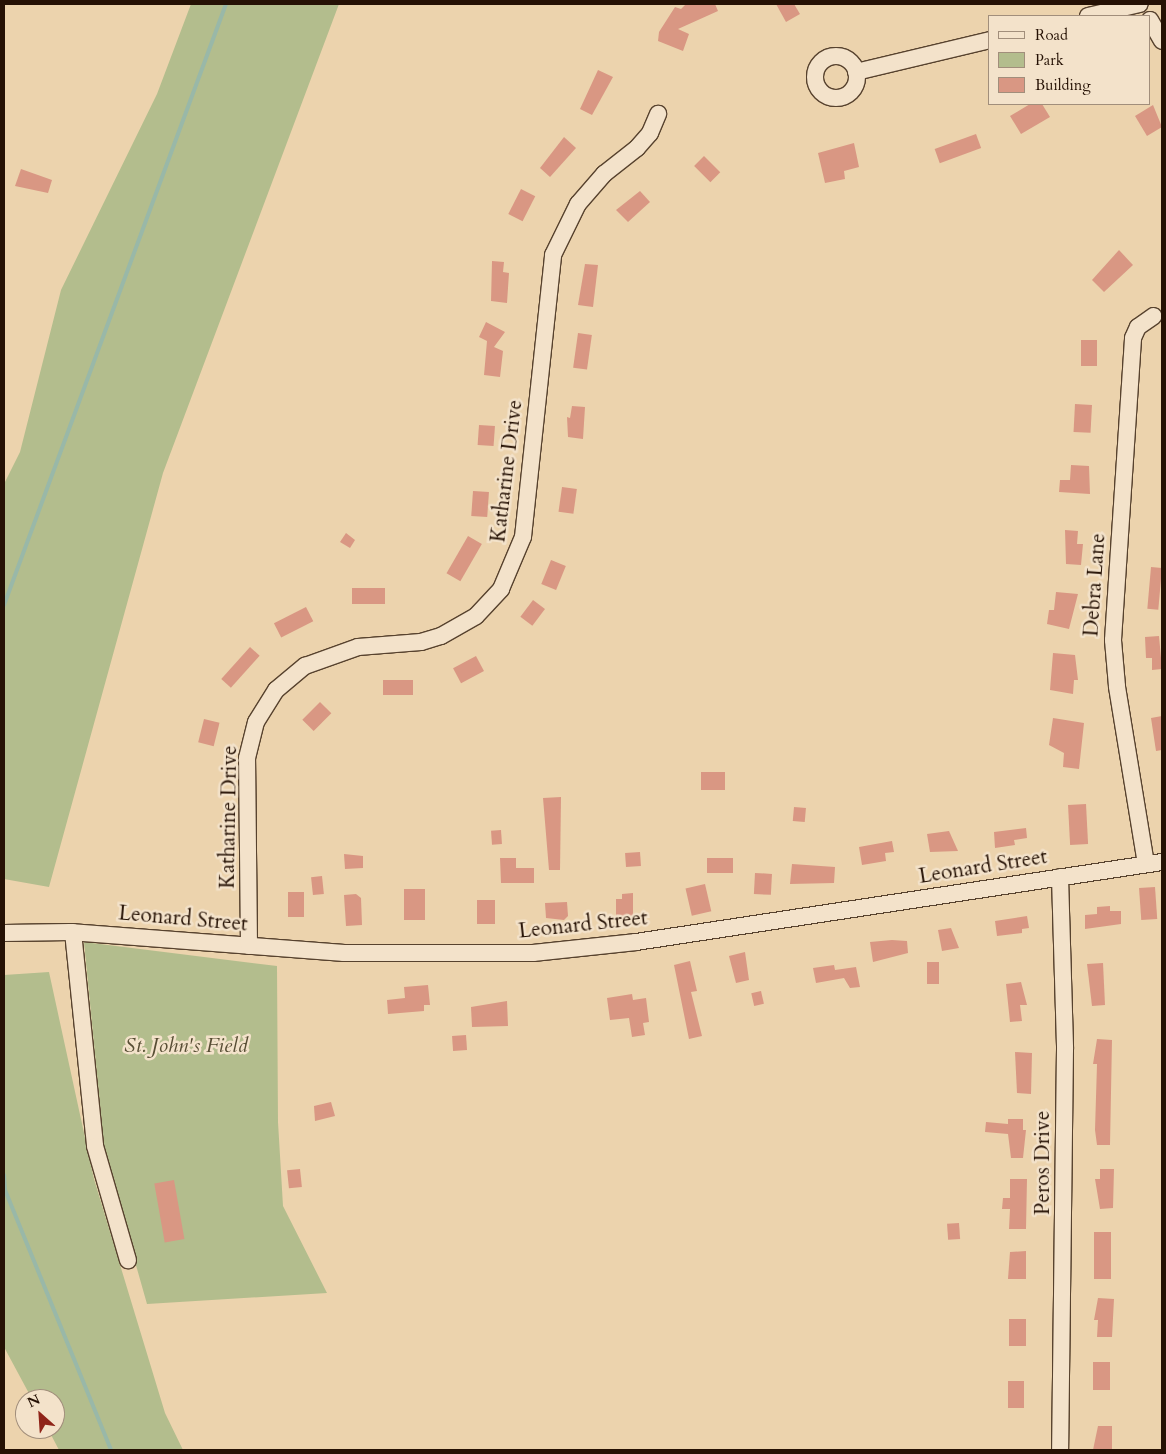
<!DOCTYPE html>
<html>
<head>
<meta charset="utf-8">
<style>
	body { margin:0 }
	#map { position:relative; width:1166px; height:1454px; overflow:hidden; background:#ecd3ad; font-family:Cardo,serif }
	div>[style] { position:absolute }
	.green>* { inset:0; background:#b3bd8d }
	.stream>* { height:4px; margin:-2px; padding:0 2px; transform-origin:2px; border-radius:2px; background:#99b8a8 }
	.building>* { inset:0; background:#d99783; transform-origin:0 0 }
	.roads { filter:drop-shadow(1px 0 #57422e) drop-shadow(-1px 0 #57422e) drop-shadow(0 1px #57422e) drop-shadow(0 -1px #57422e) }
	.minor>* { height:16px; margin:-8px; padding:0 8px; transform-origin:8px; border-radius:8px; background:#f3e2ca }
	.minor>.ring { margin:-8px; padding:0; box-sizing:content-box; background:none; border:16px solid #f3e2ca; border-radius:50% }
	span { translate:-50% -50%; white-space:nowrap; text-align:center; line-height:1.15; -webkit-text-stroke:5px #f3e2ca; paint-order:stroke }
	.street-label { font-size:21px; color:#251104 }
	.park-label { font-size:21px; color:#574d34; font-style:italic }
	.frame { position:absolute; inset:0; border:5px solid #251104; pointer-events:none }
	.legend { position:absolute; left:988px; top:15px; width:162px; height:90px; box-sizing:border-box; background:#f3e2ca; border:1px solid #a18e7b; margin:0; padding:6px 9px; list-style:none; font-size:15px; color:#251104 }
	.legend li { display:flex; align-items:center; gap:10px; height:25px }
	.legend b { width:25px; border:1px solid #a18e7b }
	.north { position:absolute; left:15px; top:1389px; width:50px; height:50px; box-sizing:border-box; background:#f3e2ca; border:1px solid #a18e7b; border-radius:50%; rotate:334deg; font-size:14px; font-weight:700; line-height:20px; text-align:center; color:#251104 }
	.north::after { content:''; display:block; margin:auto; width:18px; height:22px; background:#8f2418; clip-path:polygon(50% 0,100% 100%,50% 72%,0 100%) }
</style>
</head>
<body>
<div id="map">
	<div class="green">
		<i style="clip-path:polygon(191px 4px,339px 4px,163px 473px,49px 887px,4px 879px,4px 484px,20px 452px,61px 290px,157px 94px)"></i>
		<i style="clip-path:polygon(84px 942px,277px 966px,278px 1122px,283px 1206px,327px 1293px,147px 1304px,105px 1156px)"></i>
		<i style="clip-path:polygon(49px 972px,94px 1179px,165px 1413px,183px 1450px,59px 1450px,48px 1429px,55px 1429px,55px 1399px,32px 1399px,4px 1347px,4px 975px)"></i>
	</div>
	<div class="stream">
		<i style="left:4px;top:605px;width:641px;rotate:-69.73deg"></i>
		<i style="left:4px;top:1175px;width:15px;rotate:86deg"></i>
		<i style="left:5px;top:1190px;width:281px;rotate:67.8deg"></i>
	</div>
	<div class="building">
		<i style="clip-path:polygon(686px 4px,715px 4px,718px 11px,678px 29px,689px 34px,683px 51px,658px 41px,659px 32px,675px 7px,681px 9px)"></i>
		<i style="clip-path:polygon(776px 4px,794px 4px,800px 14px,786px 22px)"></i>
		<i style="clip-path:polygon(598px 70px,613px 77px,592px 115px,580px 109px)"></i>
		<i style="clip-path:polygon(1030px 104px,1042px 104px,1050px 117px,1021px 134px,1010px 116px)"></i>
		<i style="clip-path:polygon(1153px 105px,1162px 127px,1147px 136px,1135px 116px)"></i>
		<i style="left:976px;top:134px;width:15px;height:44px;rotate:70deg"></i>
		<i style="clip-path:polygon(564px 137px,576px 148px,550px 177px,540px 168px)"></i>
		<i style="clip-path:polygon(854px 143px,859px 167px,844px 171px,845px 179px,825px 183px,818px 153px)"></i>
		<i style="left:704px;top:156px;width:23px;height:14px;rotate:45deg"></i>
		<i style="clip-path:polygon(21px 169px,52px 180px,48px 193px,15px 186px)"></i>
		<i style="left:521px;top:189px;width:16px;height:28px;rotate:27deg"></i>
		<i style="clip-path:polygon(640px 191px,650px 202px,628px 222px,616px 210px)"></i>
		<i style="clip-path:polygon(1119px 250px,1133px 265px,1104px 292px,1092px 280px)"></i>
		<i style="clip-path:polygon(492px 261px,504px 262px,503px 272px,509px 273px,507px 303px,491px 301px)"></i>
		<i style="clip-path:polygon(585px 264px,598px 265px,593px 307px,578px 305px)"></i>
		<i style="clip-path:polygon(486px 322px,505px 332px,494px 347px,503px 351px,500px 377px,484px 375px,487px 341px,479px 337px)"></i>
		<i style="left:578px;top:333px;width:14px;height:35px;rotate:8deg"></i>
		<i style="left:1081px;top:340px;width:16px;height:26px"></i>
		<i style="left:1075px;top:404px;width:17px;height:28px;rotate:3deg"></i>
		<i style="clip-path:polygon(572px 406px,585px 407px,583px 439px,568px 437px,567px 417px,570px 418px)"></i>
		<i style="left:479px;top:425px;width:16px;height:20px;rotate:4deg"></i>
		<i style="clip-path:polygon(1071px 465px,1089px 466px,1090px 494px,1059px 492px,1060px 480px,1070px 480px)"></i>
		<i style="left:562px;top:487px;width:15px;height:25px;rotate:8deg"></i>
		<i style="left:473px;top:491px;width:16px;height:25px;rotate:4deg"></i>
		<i style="clip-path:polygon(1065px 530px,1078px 531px,1077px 544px,1083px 544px,1081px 565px,1066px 564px)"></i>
		<i style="clip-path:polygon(346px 533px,355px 540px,350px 548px,340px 542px)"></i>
		<i style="left:468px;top:536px;width:16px;height:43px;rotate:30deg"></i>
		<i style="left:551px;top:560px;width:16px;height:26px;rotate:22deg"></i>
		<i style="left:1151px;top:567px;width:11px;height:42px;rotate:5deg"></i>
		<i style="left:352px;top:588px;width:33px;height:16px"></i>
		<i style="clip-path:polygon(1056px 592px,1078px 594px,1069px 629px,1047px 624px,1049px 610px,1054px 610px)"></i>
		<i style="left:533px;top:600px;width:15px;height:21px;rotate:37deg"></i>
		<i style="left:306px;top:607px;width:16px;height:36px;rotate:63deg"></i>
		<i style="clip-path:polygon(1159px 636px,1162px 669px,1152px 670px,1152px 658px,1146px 658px,1145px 637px)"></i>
		<i style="left:250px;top:647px;width:13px;height:43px;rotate:42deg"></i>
		<i style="clip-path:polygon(1053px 653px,1075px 655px,1078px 680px,1074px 680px,1073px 694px,1050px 690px)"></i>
		<i style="left:476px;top:656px;width:17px;height:26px;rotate:62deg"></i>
		<i style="left:383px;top:680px;width:30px;height:15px"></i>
		<i style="left:320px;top:702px;width:16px;height:25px;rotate:45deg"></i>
		<i style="clip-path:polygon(1162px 716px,1162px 750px,1156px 751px,1151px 718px)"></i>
		<i style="clip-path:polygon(1053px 718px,1084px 723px,1079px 769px,1063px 767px,1064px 753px,1049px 745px)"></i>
		<i style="left:204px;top:719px;width:16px;height:24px;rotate:14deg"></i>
		<i style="left:701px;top:772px;width:24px;height:18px"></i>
		<i style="clip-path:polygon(561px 797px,560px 870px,549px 870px,543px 798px)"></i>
		<i style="left:1086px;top:804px;width:40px;height:18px;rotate:87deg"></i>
		<i style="left:794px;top:807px;width:12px;height:14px;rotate:5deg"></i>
		<i style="clip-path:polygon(1026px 828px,1027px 838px,1014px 840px,1015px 845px,995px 848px,994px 832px)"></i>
		<i style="left:501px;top:830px;width:14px;height:10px;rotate:86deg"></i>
		<i style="clip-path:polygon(949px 831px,958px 851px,930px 852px,927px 834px)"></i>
		<i style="clip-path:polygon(892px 841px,894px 852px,885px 853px,886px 861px,862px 865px,859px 847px)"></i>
		<i style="left:640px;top:852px;width:14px;height:15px;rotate:86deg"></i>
		<i style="clip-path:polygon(344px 854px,363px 856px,363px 868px,345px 869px)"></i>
		<i style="clip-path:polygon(500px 858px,516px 858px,516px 868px,534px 868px,534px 883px,501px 883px)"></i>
		<i style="left:707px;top:858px;width:26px;height:15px"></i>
		<i style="clip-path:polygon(792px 864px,835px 867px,834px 883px,790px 884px)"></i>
		<i style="left:755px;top:873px;width:17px;height:21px;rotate:3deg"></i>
		<i style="left:322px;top:876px;width:18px;height:11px;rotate:84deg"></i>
		<i style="left:705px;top:884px;width:28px;height:20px;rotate:77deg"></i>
		<i style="left:1155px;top:887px;width:32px;height:16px;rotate:86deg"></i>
		<i style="left:404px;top:889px;width:21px;height:31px"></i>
		<i style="left:288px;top:892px;width:16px;height:25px"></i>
		<i style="clip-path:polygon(633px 893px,633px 920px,616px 920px,616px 899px,622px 899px,622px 894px)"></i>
		<i style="clip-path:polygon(356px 894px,361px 898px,362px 925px,346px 926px,344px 895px)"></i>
		<i style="left:477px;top:900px;width:18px;height:24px"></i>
		<i style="clip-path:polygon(567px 902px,568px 916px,564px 920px,546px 918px,545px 903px)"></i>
		<i style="clip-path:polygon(1110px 906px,1110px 911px,1121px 911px,1121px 924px,1085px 929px,1085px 915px,1097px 914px,1097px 907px)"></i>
		<i style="clip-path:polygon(1027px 916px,1029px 928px,1022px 929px,1022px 933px,997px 936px,995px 921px)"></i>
		<i style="clip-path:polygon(951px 928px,959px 948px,942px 951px,938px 930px)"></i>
		<i style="clip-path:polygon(892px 940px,907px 941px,908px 953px,873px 962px,870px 942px)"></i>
		<i style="clip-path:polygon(745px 952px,749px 980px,736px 983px,729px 956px)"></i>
		<i style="clip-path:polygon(690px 961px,697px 991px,691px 992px,702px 1036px,689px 1039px,674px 965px)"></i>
		<i style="left:927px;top:962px;width:12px;height:22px"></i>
		<i style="clip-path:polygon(1103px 963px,1105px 1005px,1092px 1006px,1087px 964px)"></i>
		<i style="clip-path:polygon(834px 965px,835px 970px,856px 967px,860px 987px,850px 988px,844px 978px,816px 983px,813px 968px)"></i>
		<i style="clip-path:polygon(1021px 982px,1027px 1005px,1020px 1005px,1022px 1021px,1010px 1022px,1006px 984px)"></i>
		<i style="clip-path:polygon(428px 985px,430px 1005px,424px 1005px,424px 1011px,388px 1014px,387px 1000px,405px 998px,404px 987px)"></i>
		<i style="left:761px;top:991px;width:13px;height:10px;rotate:77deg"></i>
		<i style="clip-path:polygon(632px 994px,633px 1000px,646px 998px,649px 1022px,643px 1023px,645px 1035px,632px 1037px,629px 1018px,610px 1020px,607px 998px)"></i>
		<i style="clip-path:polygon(507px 1001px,508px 1026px,472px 1027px,471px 1007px)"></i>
		<i style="left:466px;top:1035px;width:15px;height:14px;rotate:86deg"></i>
		<i style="clip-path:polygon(1097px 1039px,1112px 1040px,1110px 1145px,1097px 1145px,1095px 1130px,1097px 1064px,1093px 1064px)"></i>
		<i style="clip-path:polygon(1015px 1052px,1032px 1053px,1031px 1094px,1017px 1093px)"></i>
		<i style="clip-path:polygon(331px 1102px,335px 1116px,315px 1121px,314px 1106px)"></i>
		<i style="clip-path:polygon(1008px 1119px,1023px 1119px,1023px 1130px,1026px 1130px,1023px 1158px,1011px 1158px,1008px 1134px,985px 1132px,986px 1122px,1008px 1124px)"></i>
		<i style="left:300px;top:1169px;width:18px;height:13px;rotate:84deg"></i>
		<i style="clip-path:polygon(1100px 1169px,1114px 1169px,1113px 1208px,1100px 1209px,1095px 1179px,1100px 1179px)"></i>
		<i style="clip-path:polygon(1010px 1179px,1027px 1179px,1026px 1229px,1009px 1229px,1010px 1209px,1002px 1209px,1003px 1198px,1010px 1198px)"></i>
		<i style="left:174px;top:1180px;width:60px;height:20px;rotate:80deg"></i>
		<i style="left:959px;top:1223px;width:16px;height:12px;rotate:86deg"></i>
		<i style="left:1094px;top:1232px;width:17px;height:47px"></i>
		<i style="clip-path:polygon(1026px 1251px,1026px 1279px,1008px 1279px,1010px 1252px)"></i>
		<i style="clip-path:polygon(1098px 1298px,1114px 1299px,1112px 1337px,1097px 1337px,1098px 1320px,1094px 1320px)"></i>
		<i style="left:1009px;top:1319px;width:17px;height:27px"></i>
		<i style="left:1093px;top:1362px;width:17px;height:28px"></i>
		<i style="left:1008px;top:1381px;width:16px;height:27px"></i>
		<i style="clip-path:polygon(1098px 1426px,1112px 1426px,1112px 1450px,1093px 1450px)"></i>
	</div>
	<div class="roads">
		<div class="minor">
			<i style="left:1088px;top:16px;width:53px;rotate:-13deg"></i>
			<i style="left:1150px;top:20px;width:24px;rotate:60deg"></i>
			<i class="ring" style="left:815px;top:56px;width:26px;height:26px"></i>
			<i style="left:856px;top:72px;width:138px;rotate:-13.4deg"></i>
			<i style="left:1146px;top:864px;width:180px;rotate:-99.3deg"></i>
			<i style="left:1117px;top:686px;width:46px;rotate:-95deg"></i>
			<i style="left:1113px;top:640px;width:303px;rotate:-86.2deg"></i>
			<i style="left:1133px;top:338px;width:12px;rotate:-66deg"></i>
			<i style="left:1138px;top:327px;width:19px;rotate:-35deg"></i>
			<i style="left:1060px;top:877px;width:172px;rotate:88.3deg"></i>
			<i style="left:1065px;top:1049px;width:401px;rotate:90.7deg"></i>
			<i style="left:73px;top:932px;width:215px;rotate:84.1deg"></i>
			<i style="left:95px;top:1146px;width:119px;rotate:73.9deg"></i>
			<i style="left:4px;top:933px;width:66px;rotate:-0.9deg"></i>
			<i style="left:70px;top:932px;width:275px;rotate:4.4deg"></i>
			<i style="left:344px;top:953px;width:189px"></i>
			<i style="left:533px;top:953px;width:104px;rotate:-6.1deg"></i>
			<i style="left:636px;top:942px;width:532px;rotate:-8.65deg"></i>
			<i style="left:249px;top:946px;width:188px;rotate:-90.6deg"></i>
			<i style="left:247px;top:758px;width:37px;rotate:-76deg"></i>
			<i style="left:256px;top:722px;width:38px;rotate:-58deg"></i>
			<i style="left:276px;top:690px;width:38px;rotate:-40deg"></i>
			<i style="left:305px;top:666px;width:56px;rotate:-19.7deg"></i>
			<i style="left:358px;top:647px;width:63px;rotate:-4.5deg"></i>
			<i style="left:421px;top:642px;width:21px;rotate:-17deg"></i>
			<i style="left:441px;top:636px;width:40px;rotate:-29.7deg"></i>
			<i style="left:476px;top:616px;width:37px;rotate:-47deg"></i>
			<i style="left:501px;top:589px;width:56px;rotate:-67.1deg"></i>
			<i style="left:523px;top:537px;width:284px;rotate:-83.9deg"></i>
			<i style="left:553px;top:255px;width:57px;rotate:-63.9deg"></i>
			<i style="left:578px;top:204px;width:40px;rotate:-49deg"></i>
			<i style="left:604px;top:174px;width:42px;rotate:-38.2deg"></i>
			<i style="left:637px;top:148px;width:20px;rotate:-49deg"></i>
			<i style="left:650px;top:133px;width:21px;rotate:-67deg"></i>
		</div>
	</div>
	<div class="street-label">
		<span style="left:507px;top:471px;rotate:-83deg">Katharine Drive</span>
		<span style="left:1095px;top:585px;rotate:-86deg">Debra Lane</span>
		<span style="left:229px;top:817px;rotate:-89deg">Katharine Drive</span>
		<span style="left:983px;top:867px;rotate:-9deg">Leonard Street</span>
		<span style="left:183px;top:919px;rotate:5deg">Leonard Street</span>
		<span style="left:583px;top:925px;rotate:-6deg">Leonard Street</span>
		<span style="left:1043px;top:1163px;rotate:-90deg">Peros Drive</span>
	</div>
	<div class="park-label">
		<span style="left:186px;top:1046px">St. John's Field</span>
	</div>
	<div class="frame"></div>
	<ul class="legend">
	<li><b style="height:6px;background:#f3e2ca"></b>Road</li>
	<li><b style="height:14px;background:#b3bd8d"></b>Park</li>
	<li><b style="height:14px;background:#d99783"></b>Building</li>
	</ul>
	<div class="north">N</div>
</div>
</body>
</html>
